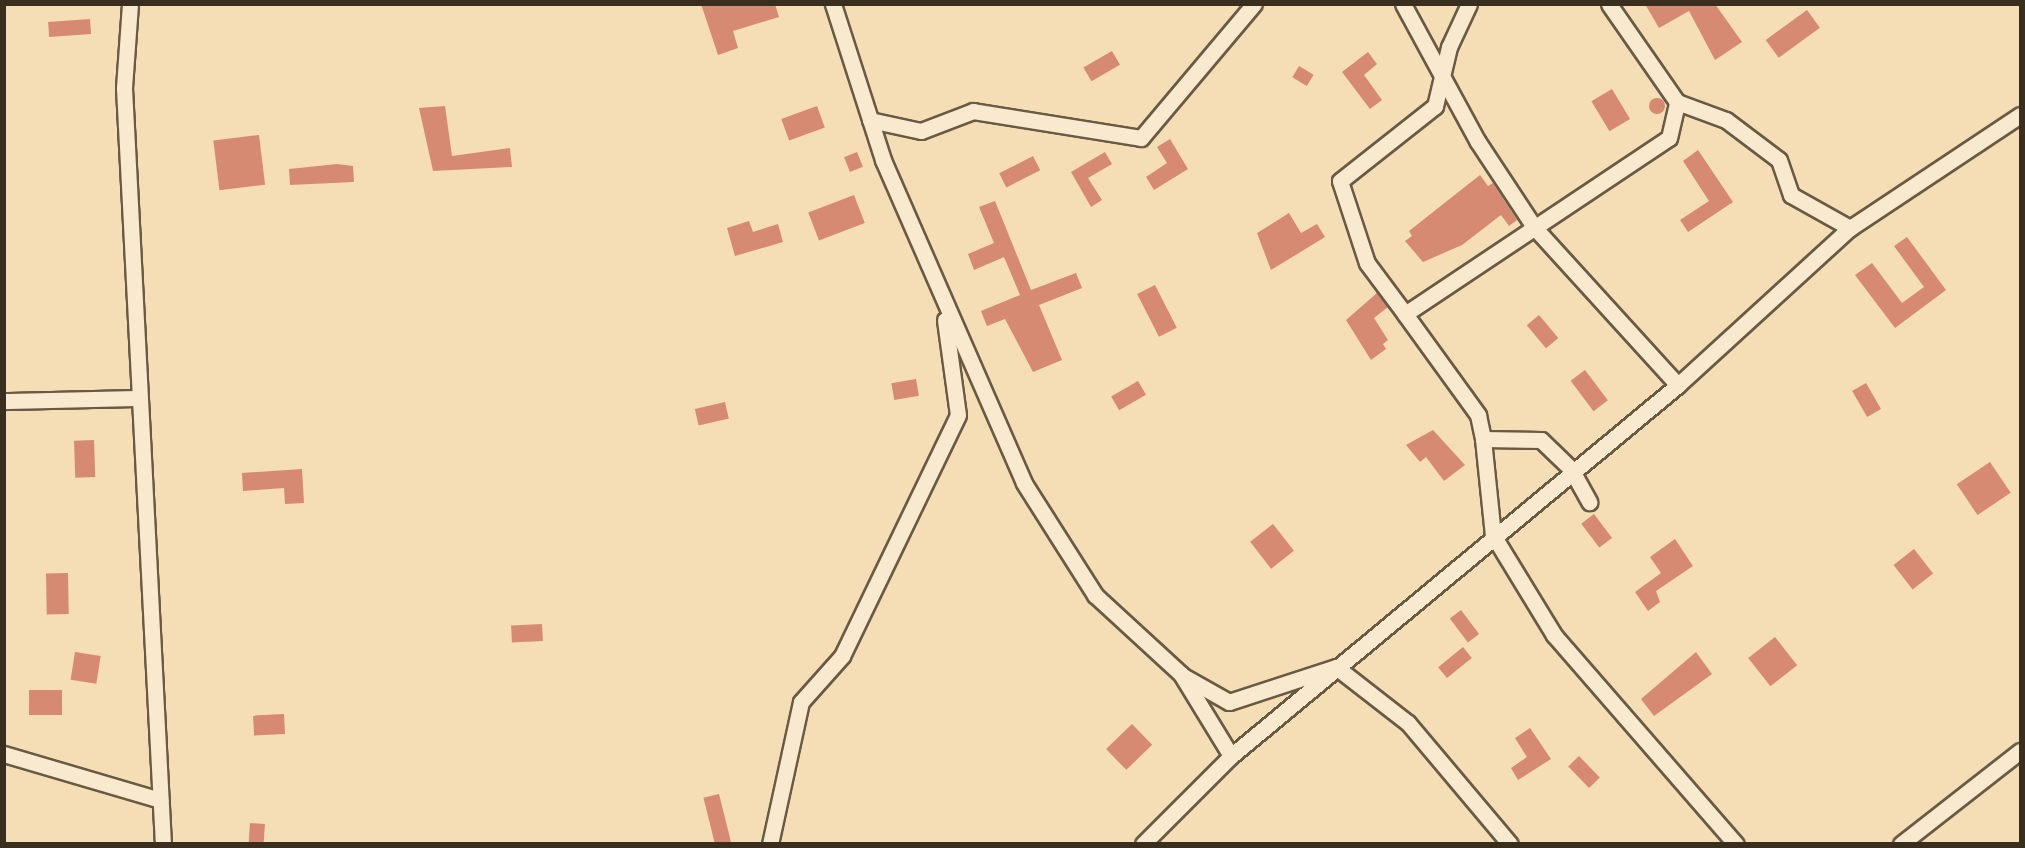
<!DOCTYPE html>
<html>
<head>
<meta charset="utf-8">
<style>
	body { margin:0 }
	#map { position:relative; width:2025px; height:848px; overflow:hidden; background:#f5ddb5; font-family:"IM FELL English",serif }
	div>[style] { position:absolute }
	.building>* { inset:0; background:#d78a72; transform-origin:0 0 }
	.round { border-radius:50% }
	.roads { filter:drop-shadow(2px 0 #695a44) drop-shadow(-2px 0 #695a44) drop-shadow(0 2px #695a44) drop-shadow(0 -2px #695a44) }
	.street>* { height:15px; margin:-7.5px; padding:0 7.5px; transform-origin:7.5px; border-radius:7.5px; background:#f8e9cf }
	span { translate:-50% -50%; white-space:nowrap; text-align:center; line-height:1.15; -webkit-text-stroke:6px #f8e9cf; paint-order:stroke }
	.frame { position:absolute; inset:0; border:6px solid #3a2e1f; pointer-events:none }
</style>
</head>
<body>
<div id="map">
	<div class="building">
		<i style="clip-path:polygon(701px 4px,775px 4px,779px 17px,733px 31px,738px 48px,718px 55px)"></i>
		<i style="clip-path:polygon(1645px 4px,1715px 4px,1742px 42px,1715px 60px,1689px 11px,1659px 28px)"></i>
		<i style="left:1807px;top:10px;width:22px;height:51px;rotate:54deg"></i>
		<i style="left:90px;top:19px;width:15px;height:42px;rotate:86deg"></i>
		<i style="left:1112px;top:51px;width:16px;height:33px;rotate:60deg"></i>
		<i style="clip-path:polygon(1368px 52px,1377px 64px,1364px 75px,1382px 100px,1370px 109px,1342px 72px)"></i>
		<i style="left:1299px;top:66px;width:17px;height:13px;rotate:31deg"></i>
		<i style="left:1612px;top:89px;width:35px;height:24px;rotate:59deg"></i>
		<i class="round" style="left:1649px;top:98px;width:16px;height:16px"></i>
		<i style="clip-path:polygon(445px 106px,452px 156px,510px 148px,512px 167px,433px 171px,419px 108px)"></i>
		<i style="left:817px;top:106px;width:23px;height:38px;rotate:70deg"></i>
		<i style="left:259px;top:135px;width:50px;height:46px;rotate:83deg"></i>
		<i style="clip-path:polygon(1170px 139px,1188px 169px,1154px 190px,1146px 177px,1167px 163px,1157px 147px)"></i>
		<i style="clip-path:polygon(1698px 150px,1733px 202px,1688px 232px,1680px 220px,1709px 201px,1683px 161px)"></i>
		<i style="left:857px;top:152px;width:16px;height:14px;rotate:68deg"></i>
		<i style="clip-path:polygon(1105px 152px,1112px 164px,1088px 178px,1102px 200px,1091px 207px,1071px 172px)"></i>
		<i style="left:1033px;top:156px;width:16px;height:38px;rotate:63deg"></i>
		<i style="clip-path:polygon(337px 164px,353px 166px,354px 182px,290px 185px,289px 169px)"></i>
		<i style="clip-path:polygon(1480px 175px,1488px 186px,1493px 183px,1517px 220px,1509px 226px,1501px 215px,1462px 245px,1423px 262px,1405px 241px,1412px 236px,1409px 231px)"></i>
		<i style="left:854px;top:195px;width:30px;height:49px;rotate:69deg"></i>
		<i style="clip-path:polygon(995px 201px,1031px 290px,1076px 273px,1082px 288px,1039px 305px,1062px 360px,1033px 372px,1005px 319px,987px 326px,981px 311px,1020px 295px,1004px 257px,974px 270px,968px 254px,994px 243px,979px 207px)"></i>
		<i style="clip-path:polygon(1289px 213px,1301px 233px,1317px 224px,1325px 237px,1271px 270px,1257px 233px)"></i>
		<i style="clip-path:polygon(749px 221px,753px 232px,778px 224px,783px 242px,735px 256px,727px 228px)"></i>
		<i style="clip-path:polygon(1907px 237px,1946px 290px,1895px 328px,1855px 275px,1872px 263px,1902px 303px,1924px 287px,1894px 246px)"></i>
		<i style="left:1155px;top:285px;width:48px;height:20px;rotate:63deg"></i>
		<i style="clip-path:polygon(1377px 293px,1388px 307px,1374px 318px,1388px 340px,1383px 344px,1386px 349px,1371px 360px,1346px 320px)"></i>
		<i style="left:1539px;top:315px;width:30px;height:16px;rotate:50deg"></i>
		<i style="left:1585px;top:370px;width:38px;height:18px;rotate:53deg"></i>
		<i style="left:916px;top:379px;width:17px;height:25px;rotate:80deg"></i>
		<i style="left:1138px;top:381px;width:16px;height:31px;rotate:60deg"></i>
		<i style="left:1866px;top:383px;width:30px;height:16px;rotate:60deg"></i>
		<i style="left:725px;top:402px;width:17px;height:31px;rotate:77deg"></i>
		<i style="clip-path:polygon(1433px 430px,1465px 465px,1444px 481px,1426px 457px,1420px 462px,1406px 445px)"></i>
		<i style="left:94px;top:440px;width:37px;height:20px;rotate:88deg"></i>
		<i style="left:1990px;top:462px;width:37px;height:40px;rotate:56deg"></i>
		<i style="clip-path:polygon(302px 469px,304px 503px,285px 504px,284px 488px,243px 491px,242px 473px)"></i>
		<i style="left:1594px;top:514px;width:30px;height:16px;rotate:53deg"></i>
		<i style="left:1273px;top:524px;width:34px;height:29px;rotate:52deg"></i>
		<i style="clip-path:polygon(1675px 539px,1693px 566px,1656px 591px,1660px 602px,1648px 611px,1635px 592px,1661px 573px,1650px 557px)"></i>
		<i style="left:1914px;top:549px;width:31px;height:26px;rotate:52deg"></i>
		<i style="left:68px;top:573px;width:41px;height:22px;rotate:89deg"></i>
		<i style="left:1461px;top:610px;width:30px;height:14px;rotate:53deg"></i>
		<i style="left:542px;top:624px;width:17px;height:31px;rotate:87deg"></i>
		<i style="left:1775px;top:637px;width:36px;height:34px;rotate:52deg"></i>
		<i style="left:1463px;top:647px;width:14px;height:32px;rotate:51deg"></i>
		<i style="left:75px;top:652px;width:26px;height:28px;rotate:9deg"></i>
		<i style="clip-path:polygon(1696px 652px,1712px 674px,1654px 716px,1641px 699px)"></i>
		<i style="left:29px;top:690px;width:33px;height:25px"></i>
		<i style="left:284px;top:714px;width:20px;height:31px;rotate:87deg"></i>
		<i style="left:1132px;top:724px;width:29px;height:36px;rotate:46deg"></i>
		<i style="clip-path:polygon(1530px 728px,1551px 759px,1518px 780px,1511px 768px,1527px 757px,1515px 738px)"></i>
		<i style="left:1579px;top:756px;width:30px;height:15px;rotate:46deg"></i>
		<i style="left:719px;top:794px;width:49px;height:16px;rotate:76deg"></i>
		<i style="left:250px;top:823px;width:15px;height:20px;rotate:4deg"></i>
	</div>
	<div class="roads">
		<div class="street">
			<i style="left:130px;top:4px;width:84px;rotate:94.1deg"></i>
			<i style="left:124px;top:88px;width:757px;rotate:87.05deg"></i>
			<i style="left:833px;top:4px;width:164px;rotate:72.2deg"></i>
			<i style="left:883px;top:160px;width:352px;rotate:66.4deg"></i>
			<i style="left:1024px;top:483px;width:133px;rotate:57.6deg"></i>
			<i style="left:1095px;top:595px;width:117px;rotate:42.6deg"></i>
			<i style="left:1181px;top:674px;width:96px;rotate:58.6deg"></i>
			<i style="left:1403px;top:4px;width:157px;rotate:61.5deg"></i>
			<i style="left:1478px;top:142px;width:102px;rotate:56.6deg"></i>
			<i style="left:1534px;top:227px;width:214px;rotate:47.7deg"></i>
			<i style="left:1469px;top:4px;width:47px;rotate:114.9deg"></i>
			<i style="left:1449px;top:47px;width:61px;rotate:103.3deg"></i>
			<i style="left:1435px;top:106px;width:121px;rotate:141.7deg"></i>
			<i style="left:1340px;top:181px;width:86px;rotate:71.8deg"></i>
			<i style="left:1367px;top:263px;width:64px;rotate:53.3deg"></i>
			<i style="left:1405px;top:314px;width:317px;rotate:-33.7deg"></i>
			<i style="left:1669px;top:138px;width:37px;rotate:-77deg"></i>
			<i style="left:1677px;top:102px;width:119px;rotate:-124.8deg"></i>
			<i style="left:1677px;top:102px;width:52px;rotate:20.2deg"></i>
			<i style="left:1726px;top:120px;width:66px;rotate:37deg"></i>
			<i style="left:1779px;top:160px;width:37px;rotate:71deg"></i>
			<i style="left:1791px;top:195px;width:68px;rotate:29.2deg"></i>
			<i style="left:870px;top:120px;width:52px;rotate:12.2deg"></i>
			<i style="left:921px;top:131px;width:56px;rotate:-21deg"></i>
			<i style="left:973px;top:111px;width:170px;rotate:9.1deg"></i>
			<i style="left:1141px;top:138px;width:175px;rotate:-49.9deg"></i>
			<i style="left:1405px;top:314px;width:125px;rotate:54.1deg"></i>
			<i style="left:1478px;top:415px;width:25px;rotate:78deg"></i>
			<i style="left:1483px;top:439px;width:58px;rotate:1deg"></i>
			<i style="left:1541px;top:440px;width:42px;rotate:44deg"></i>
			<i style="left:1571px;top:469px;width:38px;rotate:61deg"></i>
			<i style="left:4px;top:401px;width:135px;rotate:-1.3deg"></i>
			<i style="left:1483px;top:439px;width:97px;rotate:84.1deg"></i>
			<i style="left:1493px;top:535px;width:117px;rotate:58.6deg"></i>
			<i style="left:1554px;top:635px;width:277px;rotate:49deg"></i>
			<i style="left:1183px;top:676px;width:53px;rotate:29.5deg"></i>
			<i style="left:1229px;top:702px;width:113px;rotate:-18.1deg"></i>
			<i style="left:1336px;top:667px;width:91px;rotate:37.9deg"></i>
			<i style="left:1408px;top:723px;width:158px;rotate:49.9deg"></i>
			<i style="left:4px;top:754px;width:163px;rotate:16.4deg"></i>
			<i style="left:770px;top:844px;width:145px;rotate:-77.7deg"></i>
			<i style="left:801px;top:702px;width:62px;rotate:-48.3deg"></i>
			<i style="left:842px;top:656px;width:267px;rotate:-64.3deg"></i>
			<i style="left:958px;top:415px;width:96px;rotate:-97.8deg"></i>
			<i style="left:1143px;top:844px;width:124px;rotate:-45deg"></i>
			<i style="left:1231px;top:756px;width:581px;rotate:-39.69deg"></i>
			<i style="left:1678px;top:385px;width:233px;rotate:-42.4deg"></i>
			<i style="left:1850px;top:228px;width:204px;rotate:-33.6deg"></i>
			<i style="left:1901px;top:844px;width:151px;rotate:-38deg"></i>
		</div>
	</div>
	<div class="frame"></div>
</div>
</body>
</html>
